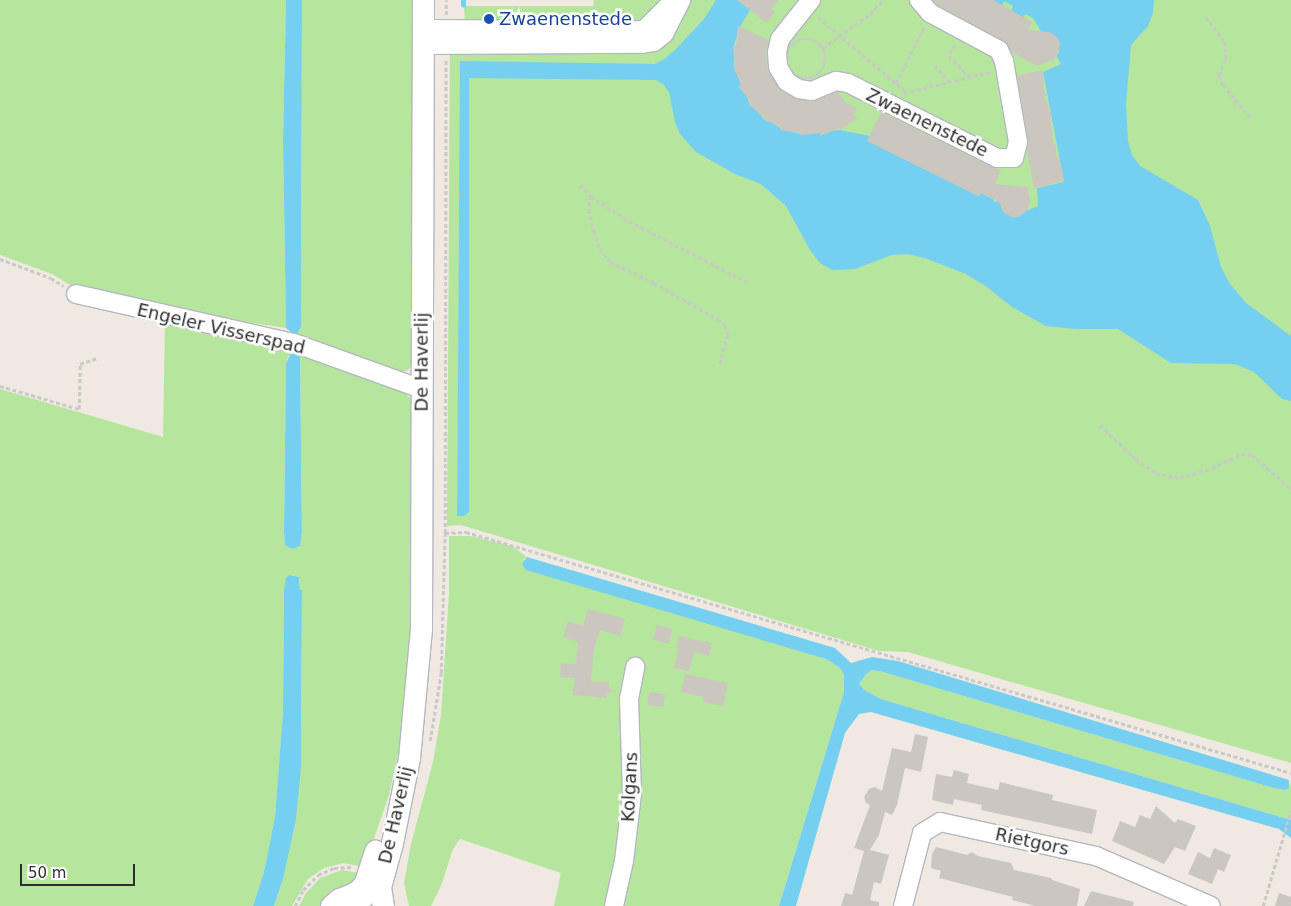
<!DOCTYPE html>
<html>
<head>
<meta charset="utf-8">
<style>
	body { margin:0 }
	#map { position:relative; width:1291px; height:906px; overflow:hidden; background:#efe9e1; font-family:"DejaVu Sans",sans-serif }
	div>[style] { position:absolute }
	.green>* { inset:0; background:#b6e59e }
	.water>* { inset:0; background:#75cff0 }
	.stream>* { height:4.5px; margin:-2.25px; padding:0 2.25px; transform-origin:2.25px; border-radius:2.25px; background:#75cff0 }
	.building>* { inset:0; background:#cbc7bf; transform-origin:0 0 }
	.path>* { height:2.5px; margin-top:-1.25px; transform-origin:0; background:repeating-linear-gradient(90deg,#c9c9c9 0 4px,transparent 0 6.5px) }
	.path>.ring { margin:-1.25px; padding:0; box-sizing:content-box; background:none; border:2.5px solid #c9c9c9; border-radius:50% }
	.roads { filter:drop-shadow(1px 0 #b4b7c1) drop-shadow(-1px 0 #b4b7c1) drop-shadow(0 1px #b4b7c1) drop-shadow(0 -1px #b4b7c1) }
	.minor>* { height:18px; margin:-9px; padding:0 9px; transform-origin:9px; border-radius:9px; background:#fff }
	.tertiary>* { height:21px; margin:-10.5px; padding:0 10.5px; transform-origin:10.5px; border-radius:10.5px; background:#fff }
	.dots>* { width:14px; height:14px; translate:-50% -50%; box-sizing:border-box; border:2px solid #fff; border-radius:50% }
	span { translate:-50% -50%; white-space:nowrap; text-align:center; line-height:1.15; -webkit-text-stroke:5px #fff; paint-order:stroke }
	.transit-label { font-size:18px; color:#164399 }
	.left { translate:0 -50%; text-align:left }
	.street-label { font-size:18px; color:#2e2e2e }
	.scale { position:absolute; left:20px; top:864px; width:115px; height:22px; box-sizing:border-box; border:2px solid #2e2e2e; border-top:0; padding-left:6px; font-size:15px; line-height:18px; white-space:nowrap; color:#2e2e2e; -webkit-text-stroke:4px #fff; paint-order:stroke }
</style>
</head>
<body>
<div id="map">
	<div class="green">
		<i style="clip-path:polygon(0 0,286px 0,283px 139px,286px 328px,167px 310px,75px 288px,52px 274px,0 255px)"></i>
		<i style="clip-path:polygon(302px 0,417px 0,415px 362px,408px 370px,399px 373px,296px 336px,301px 327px)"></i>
		<i style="clip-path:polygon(evenodd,594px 0,1291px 0,1291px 763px,908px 652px,879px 651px,461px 525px,447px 526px,450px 48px,465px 25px,464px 6px,593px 6px,594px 0,461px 61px,458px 516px,457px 516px,461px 61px)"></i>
		<i style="clip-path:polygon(evenodd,165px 323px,296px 350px,401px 390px,415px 402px,416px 553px,405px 722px,389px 795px,364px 867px,343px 863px,324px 868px,308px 879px,292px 906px,274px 906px,283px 879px,301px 767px,302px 590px,300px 590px,300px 580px,295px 576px,289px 575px,284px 591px,283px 711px,275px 817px,264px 872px,253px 906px,0 906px,0 389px,163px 437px,165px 323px,295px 352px,300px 358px,302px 532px,292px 548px,285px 545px,284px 532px,286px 363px,288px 357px,295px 352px)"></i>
		<i style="clip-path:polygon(449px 536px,470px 536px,512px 546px,527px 557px,523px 560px,826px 659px,840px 668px,844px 675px,844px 692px,779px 906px,554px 906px,561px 873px,460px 839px,453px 849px,441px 886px,431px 906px,409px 906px,404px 883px,411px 844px,433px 762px,441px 715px,449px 593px)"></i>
		<i style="clip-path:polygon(872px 670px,883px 672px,1274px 788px,1285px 790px,1289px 788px,1291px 780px,1291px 820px,881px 699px,866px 691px,859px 684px,866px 674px)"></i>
		<i style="clip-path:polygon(342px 870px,363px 874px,323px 906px,299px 906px,306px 893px,320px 878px)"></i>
	</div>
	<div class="water">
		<i style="clip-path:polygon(286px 0,302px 0,301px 327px,296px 336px,286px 328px,283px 139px)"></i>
		<i style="clip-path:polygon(716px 0,750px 0,751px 8px,740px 27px,734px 45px,734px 65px,749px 102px,763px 118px,781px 128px,800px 134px,839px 130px,870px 136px,979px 196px,981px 192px,993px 194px,994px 202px,999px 201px,1017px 215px,1038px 206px,1037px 188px,1064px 182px,1043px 72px,1061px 64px,1033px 18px,1025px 14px,1023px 18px,1011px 11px,1013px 6px,1004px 1px,1002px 6px,990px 0,1154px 0,1153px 13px,1148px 26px,1131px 45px,1126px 104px,1128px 141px,1132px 155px,1140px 166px,1198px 200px,1210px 226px,1221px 267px,1230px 284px,1246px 303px,1291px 336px,1291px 401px,1282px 399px,1254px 372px,1235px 364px,1171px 363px,1118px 329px,1076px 329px,1046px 326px,1012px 307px,987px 287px,966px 274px,925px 258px,907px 254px,892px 255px,855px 269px,832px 270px,820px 263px,810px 250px,786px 206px,761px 184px,735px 174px,696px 152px,680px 134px,675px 122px,669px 92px,663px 84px,656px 80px,469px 78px,469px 512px,464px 516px,457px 516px,460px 61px,654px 64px,663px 60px,676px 49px,704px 19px)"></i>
		<i style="clip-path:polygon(292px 351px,295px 351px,295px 354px,300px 357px,302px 532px,300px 546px,292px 549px,285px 545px,284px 532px,286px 363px)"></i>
		<i style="clip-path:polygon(527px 557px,835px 648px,851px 663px,872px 657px,898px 661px,1289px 780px,1289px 788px,1285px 790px,1274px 788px,883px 672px,872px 670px,866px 674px,859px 684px,866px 691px,881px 699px,1291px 820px,1291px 838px,1279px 829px,871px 712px,859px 714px,845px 733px,796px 906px,779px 906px,844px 692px,844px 675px,840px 668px,826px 659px,526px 570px,522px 564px)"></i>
		<i style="clip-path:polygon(289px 575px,299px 577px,300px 590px,302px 590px,301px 767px,296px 819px,283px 879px,274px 906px,253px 906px,264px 872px,275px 817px,283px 711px,284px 590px,286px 578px)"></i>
	</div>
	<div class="stream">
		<i style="left:463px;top:5px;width:5px;rotate:-90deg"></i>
	</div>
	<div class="building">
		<i style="clip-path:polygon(737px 0,779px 0,771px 9px,775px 12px,767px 23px)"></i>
		<i style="clip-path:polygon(933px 0,993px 0,1032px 22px,1028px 30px,1049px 32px,1056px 36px,1060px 42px,1059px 53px,1053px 60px,1037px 66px,1012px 52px,1004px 41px,937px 5px)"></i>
		<i style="clip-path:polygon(738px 26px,769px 40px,766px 52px,767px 68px,781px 91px,794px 98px,811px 102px,838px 92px,845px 102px,857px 108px,854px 113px,857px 118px,840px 130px,839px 128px,820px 136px,820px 133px,800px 135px,800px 133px,780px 130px,781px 127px,762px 119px,764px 117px,748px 104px,751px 102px,738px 86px,741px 85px,733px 66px,735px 66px,733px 46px,736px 46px)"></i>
		<i style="clip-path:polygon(1042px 70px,1044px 84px,1042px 85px,1047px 96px,1044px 96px,1051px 112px,1053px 145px,1056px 144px,1056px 157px,1059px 156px,1064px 181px,1034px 188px,1027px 151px,1028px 140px,1017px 76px)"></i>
		<i style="clip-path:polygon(881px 112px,992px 167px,1001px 170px,995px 184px,1028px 187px,1030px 202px,1028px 210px,1018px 217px,1011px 217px,1003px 212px,999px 202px,980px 193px,978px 196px,867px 141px)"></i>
		<i style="clip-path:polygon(588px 609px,625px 619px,620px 636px,600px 630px,594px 649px,591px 681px,609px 682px,608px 686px,613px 691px,607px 694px,607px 698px,572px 695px,575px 678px,560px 677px,561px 663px,576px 664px,578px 642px,563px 637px,568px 621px,583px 626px)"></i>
		<i style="left:657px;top:625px;width:16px;height:15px;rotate:15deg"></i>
		<i style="clip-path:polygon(679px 636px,712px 643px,709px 656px,694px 652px,689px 671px,674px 668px,679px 649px,676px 648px)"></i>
		<i style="clip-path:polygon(685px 674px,728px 683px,723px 706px,703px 702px,704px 697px,681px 692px)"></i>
		<i style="left:649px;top:692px;width:16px;height:13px;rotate:7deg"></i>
		<i style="clip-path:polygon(915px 734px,928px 737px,921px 772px,905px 768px,897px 805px,892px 815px,885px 812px,879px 835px,870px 850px,889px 855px,881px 884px,874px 882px,870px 900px,879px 902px,879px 906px,841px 906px,845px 893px,852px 895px,864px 851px,854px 848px,870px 805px,866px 803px,864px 797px,869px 789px,875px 787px,882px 791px,892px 748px,911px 752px)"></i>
		<i style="clip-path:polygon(954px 770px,969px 774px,967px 783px,998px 790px,1000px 782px,1053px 795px,1052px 800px,1097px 810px,1092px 834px,981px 810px,982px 805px,954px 799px,953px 805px,932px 800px,936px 774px,952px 777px)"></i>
		<i style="clip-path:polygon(1156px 806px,1175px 823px,1178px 819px,1196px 826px,1185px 851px,1175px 847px,1164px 864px,1112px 841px,1120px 821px,1135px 827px,1140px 815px,1150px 819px)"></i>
		<i style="clip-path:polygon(936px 847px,967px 855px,972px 852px,978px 856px,1011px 863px,1014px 870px,1051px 878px,1052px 880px,1080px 889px,1077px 906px,1036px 906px,1012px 900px,1013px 897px,939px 878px,941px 871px,931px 868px,932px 854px)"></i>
		<i style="clip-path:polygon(1214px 848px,1231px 855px,1224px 872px,1218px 869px,1212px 884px,1188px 874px,1198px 852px,1210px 858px)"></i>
		<i style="clip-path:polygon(1091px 891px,1134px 902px,1133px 906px,1084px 906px)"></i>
		<i style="clip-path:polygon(1279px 893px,1291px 897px,1291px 906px,1275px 906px)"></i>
	</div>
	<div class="path">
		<i style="left:446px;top:15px;width:15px;rotate:-90deg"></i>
		<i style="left:818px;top:17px;width:116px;rotate:40.4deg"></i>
		<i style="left:1206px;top:17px;width:31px;rotate:53deg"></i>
		<i style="left:1225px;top:42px;width:18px;rotate:87deg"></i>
		<i style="left:1226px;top:60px;width:17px;rotate:115deg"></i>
		<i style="left:1219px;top:75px;width:11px;rotate:68deg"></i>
		<i style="left:1223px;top:85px;width:43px;rotate:49.7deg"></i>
		<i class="ring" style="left:786px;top:39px;width:37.5px;height:37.5px"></i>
		<i style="left:955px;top:45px;width:13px;rotate:119deg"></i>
		<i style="left:949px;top:56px;width:30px;rotate:45deg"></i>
		<i style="left:823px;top:48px;width:58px;rotate:-35.9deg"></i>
		<i style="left:870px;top:14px;width:19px;rotate:-47deg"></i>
		<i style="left:935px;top:65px;width:22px;rotate:51deg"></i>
		<i style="left:896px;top:83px;width:63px;rotate:-63.4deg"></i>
		<i style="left:904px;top:93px;width:88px;rotate:-13.9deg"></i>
		<i style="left:580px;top:185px;width:16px;rotate:45deg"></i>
		<i style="left:591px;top:196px;width:45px;rotate:33.3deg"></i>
		<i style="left:629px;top:221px;width:133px;rotate:27.3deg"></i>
		<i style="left:591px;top:196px;width:14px;rotate:98deg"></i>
		<i style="left:589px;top:210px;width:22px;rotate:77deg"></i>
		<i style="left:594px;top:231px;width:18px;rotate:71deg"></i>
		<i style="left:600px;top:248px;width:17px;rotate:54deg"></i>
		<i style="left:610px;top:262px;width:49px;rotate:25.5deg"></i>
		<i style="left:654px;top:283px;width:73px;rotate:29.4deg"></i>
		<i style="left:718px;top:319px;width:9px;rotate:41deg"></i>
		<i style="left:725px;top:325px;width:10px;rotate:73deg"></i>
		<i style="left:728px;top:335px;width:31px;rotate:105deg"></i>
		<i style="left:0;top:259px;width:54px;rotate:20.4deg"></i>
		<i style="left:51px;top:278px;width:15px;rotate:32deg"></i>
		<i style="left:0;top:386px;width:82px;rotate:16.2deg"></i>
		<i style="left:79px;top:409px;width:45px;rotate:-88.7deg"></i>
		<i style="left:80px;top:364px;width:18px;rotate:-19deg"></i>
		<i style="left:1100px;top:425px;width:50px;rotate:43.4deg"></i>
		<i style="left:1136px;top:459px;width:24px;rotate:35deg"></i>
		<i style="left:1156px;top:473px;width:25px;rotate:12deg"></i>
		<i style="left:1180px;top:478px;width:34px;rotate:-17deg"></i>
		<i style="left:1212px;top:468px;width:32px;rotate:-26deg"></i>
		<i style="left:1241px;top:454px;width:11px;rotate:5deg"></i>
		<i style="left:1252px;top:455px;width:52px;rotate:41.1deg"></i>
		<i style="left:445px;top:533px;width:21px;rotate:-3deg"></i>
		<i style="left:466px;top:532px;width:859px;rotate:16.28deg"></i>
		<i style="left:430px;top:741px;width:69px;rotate:-80.8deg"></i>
		<i style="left:441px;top:673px;width:140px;rotate:-88.4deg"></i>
		<i style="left:445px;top:533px;width:473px;rotate:-89.9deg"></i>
		<i style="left:295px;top:906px;width:18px;rotate:-63deg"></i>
		<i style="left:303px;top:890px;width:21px;rotate:-45deg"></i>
		<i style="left:318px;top:875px;width:17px;rotate:-24deg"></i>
		<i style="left:334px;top:868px;width:18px;rotate:-3deg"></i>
		<i style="left:1263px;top:906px;width:100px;rotate:-73.7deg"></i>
	</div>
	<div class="roads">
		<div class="minor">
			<i style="left:811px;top:0;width:50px;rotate:128.5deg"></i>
			<i style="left:780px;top:39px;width:13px;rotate:103deg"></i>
			<i style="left:777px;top:52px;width:15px;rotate:86deg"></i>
			<i style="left:778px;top:67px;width:17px;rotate:59deg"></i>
			<i style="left:787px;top:82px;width:14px;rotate:30deg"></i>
			<i style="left:799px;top:89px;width:13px;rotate:9deg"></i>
			<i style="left:812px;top:91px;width:26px;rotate:-23deg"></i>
			<i style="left:836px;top:81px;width:12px;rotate:9deg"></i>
			<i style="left:848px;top:83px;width:167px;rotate:26.7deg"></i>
			<i style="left:997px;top:158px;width:17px"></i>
			<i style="left:1014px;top:158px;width:16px;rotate:-76deg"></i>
			<i style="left:1018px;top:142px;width:82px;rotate:-99.8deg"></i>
			<i style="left:1004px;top:61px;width:12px;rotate:-114deg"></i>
			<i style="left:999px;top:50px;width:78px;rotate:-151.8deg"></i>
			<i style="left:930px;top:13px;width:17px;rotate:-130deg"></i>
			<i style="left:423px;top:29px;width:221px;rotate:0.3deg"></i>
			<i style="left:644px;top:30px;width:42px;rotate:-45deg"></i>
			<i style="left:423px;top:45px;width:218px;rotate:-0.3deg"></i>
			<i style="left:641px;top:44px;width:13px;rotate:-9deg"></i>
			<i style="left:654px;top:42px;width:13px;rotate:-39deg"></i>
			<i style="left:664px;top:34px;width:38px;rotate:-63deg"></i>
			<i style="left:76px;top:294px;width:223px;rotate:12.7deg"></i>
			<i style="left:294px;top:343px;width:136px;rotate:19.8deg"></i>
			<i style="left:614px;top:906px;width:46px;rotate:-77.5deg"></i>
			<i style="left:624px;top:861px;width:67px;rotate:-83.2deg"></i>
			<i style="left:632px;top:794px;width:95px;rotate:-91.8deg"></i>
			<i style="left:629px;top:699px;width:33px;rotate:-79deg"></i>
			<i style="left:903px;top:906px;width:75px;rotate:-75.4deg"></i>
			<i style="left:922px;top:833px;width:21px;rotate:-31deg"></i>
			<i style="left:940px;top:822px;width:160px;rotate:12.3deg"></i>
			<i style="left:1096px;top:856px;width:125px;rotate:23.5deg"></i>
		</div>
		<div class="tertiary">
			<i style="left:350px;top:895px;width:10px;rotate:-29deg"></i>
			<i style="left:359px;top:890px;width:10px;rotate:-53deg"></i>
			<i style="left:365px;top:882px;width:33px;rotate:-72deg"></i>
			<i style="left:331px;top:906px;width:11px;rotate:-41deg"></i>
			<i style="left:339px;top:899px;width:12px;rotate:-20deg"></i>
			<i style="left:350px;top:895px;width:14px;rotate:4deg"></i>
			<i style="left:383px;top:906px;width:19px;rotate:-99deg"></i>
			<i style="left:380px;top:887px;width:46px;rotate:-74.7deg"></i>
			<i style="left:392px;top:843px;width:87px;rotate:-78.7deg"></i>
			<i style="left:409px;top:758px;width:130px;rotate:-84.7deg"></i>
			<i style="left:421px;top:629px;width:629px;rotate:-89.82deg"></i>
		</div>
	</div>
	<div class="dots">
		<i style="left:489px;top:19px;background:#1a4fb4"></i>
	</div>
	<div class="transit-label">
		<span class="left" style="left:499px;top:19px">Zwaenenstede</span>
	</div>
	<div class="street-label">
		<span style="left:927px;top:123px;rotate:26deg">Zwaenenstede</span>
		<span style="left:221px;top:329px;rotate:13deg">Engeler Visserspad</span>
		<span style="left:422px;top:362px;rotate:-90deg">De Haverlij</span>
		<span style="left:630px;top:787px;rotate:-87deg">Kolgans</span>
		<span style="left:396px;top:815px;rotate:-77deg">De Haverlij</span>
		<span style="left:1032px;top:842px;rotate:12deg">Rietgors</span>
	</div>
	<div class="scale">50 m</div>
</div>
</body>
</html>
